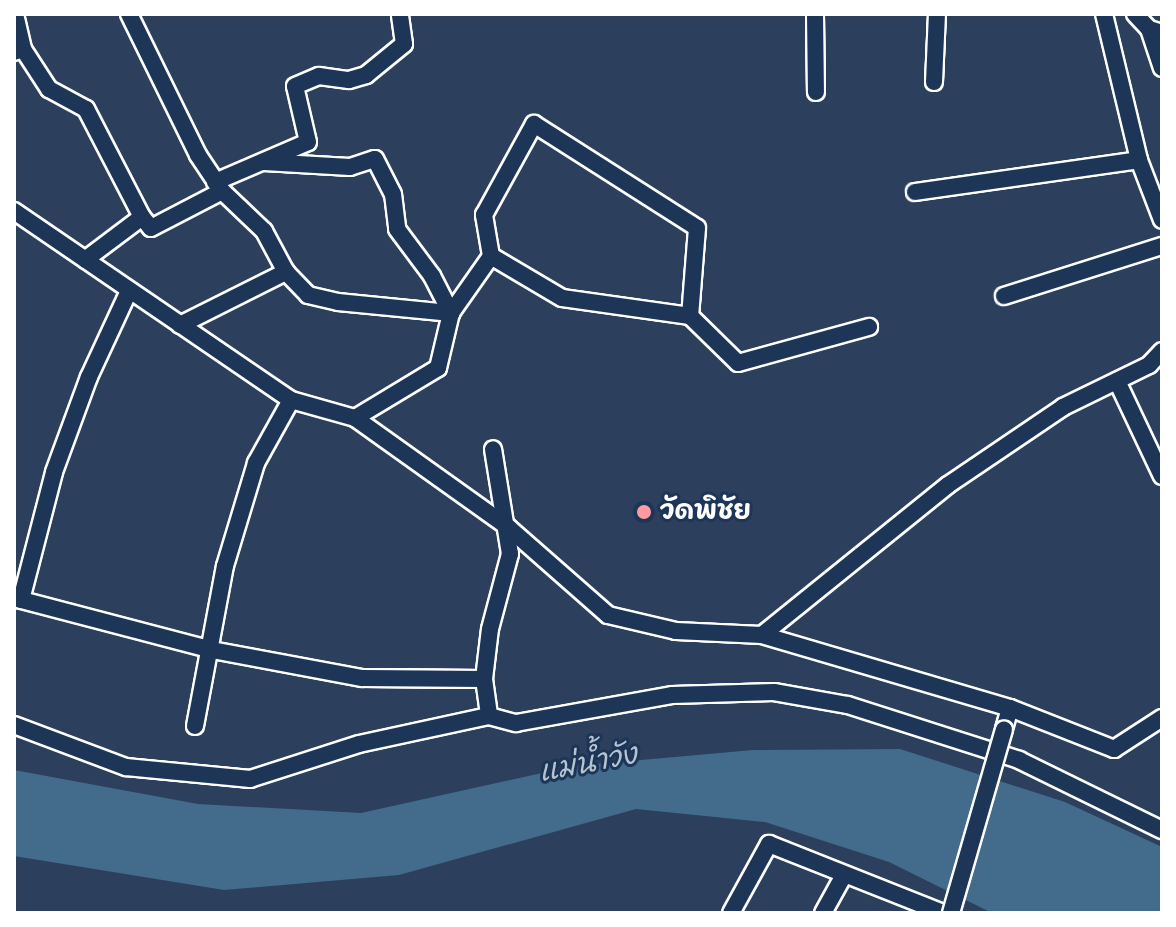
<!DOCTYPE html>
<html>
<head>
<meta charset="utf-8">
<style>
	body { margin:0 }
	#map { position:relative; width:1176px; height:927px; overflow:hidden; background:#2c3f5d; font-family:Pangolin,"Playpen Sans Thai",sans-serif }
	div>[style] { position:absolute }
	.water>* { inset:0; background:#436b8b }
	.roads { filter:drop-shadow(2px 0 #fff) drop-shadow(-2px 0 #fff) drop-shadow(0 2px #fff) drop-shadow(0 -2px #fff) }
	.minor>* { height:16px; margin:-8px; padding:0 8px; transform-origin:8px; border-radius:8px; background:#1d3557 }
	.bridges { filter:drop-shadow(2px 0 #fff) drop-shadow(-2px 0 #fff) drop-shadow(0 2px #fff) drop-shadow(0 -2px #fff) }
	.minor-bridge>* { height:16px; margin:-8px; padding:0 8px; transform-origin:8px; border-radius:8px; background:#1d3557 }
	.dots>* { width:22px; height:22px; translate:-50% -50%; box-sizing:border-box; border:4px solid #1d3557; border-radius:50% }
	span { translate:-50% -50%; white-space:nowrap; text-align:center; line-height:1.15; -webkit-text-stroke:6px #1d3557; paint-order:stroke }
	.poi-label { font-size:26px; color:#fff; font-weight:700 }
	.left { translate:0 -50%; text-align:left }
	.water-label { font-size:28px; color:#b4c4d1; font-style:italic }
	.frame { position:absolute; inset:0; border:16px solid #fff; pointer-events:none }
</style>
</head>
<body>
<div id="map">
	<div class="water">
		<i style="clip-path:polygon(900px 749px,1065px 802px,1162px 847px,1162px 913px,992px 913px,889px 862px,765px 822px,636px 809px,399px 875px,224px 890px,14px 856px,14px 770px,198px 804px,361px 813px,574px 766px,753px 750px)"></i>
	</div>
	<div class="roads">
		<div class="minor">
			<i style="left:15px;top:14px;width:36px;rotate:77deg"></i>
			<i style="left:129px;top:14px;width:157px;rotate:63.9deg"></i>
			<i style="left:198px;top:155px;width:43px;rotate:56.3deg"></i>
			<i style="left:222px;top:191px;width:58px;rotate:43.6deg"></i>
			<i style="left:264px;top:231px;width:47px;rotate:61.8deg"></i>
			<i style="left:286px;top:272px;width:32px;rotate:46deg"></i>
			<i style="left:308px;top:295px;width:31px;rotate:13deg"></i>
			<i style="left:338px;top:302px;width:114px;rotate:5.6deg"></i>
			<i style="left:815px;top:14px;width:78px;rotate:89.3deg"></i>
			<i style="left:1104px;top:14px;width:150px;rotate:76.5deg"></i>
			<i style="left:1139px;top:160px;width:64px;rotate:69deg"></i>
			<i style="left:1135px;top:14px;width:21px;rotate:47deg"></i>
			<i style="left:1149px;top:29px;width:14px;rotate:17deg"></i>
			<i style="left:1149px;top:29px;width:41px;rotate:71.6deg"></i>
			<i style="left:14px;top:52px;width:9px;rotate:-18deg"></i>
			<i style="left:23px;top:49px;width:48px;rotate:57deg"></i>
			<i style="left:49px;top:89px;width:42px;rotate:28.4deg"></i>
			<i style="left:86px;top:109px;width:122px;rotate:62.6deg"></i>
			<i style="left:142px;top:217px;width:71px;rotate:143deg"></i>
			<i style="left:934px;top:82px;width:68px;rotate:-87.5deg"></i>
			<i style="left:264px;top:162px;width:86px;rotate:3.3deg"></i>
			<i style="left:350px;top:167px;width:26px;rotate:-18deg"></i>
			<i style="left:375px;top:159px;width:39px;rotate:63deg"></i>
			<i style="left:393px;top:194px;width:35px;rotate:83deg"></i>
			<i style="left:397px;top:229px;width:59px;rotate:53.3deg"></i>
			<i style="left:432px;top:276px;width:42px;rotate:62.8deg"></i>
			<i style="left:215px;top:182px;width:101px;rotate:-23.3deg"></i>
			<i style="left:308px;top:142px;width:57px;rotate:-103.1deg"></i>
			<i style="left:295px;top:86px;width:26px;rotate:-23deg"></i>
			<i style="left:319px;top:76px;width:30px;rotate:8deg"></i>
			<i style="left:349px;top:80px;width:18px;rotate:-16deg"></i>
			<i style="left:366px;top:75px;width:49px;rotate:-39.2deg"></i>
			<i style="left:404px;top:44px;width:30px;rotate:-98deg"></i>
			<i style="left:915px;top:192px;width:226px;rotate:-8.1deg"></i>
			<i style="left:14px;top:211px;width:335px;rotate:34.3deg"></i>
			<i style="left:291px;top:400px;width:66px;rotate:15.7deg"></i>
			<i style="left:355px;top:418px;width:189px;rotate:35.5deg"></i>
			<i style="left:509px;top:528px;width:132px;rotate:41.3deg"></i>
			<i style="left:608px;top:615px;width:70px;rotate:13.2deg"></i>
			<i style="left:676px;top:631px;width:86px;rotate:2.7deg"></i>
			<i style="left:762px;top:635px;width:259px;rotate:16.4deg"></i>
			<i style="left:1010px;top:708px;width:22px;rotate:106deg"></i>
			<i style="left:142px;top:217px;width:14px;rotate:51deg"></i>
			<i style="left:151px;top:228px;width:80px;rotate:-27.5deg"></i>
			<i style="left:1004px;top:296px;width:166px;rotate:-17.6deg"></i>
			<i style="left:690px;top:316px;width:67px;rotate:44.4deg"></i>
			<i style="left:738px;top:363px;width:136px;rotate:-15.4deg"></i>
			<i style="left:180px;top:325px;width:119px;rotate:-26.6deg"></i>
			<i style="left:1117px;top:381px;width:105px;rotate:64.7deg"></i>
			<i style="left:355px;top:418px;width:97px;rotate:-31.1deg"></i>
			<i style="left:438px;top:368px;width:57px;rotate:-76.7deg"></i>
			<i style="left:451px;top:313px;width:70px;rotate:-54.9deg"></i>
			<i style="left:491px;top:256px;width:42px;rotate:-99.7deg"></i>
			<i style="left:484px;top:215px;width:104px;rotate:-61.2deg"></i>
			<i style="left:534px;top:124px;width:193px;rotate:32.5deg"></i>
			<i style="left:697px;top:228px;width:88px;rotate:94.5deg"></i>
			<i style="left:690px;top:316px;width:129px;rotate:-172deg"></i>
			<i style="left:562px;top:298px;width:82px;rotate:-149.4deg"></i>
			<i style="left:14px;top:598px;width:205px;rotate:14.7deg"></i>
			<i style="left:212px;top:650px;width:153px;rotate:10.6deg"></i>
			<i style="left:362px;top:678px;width:122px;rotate:0.5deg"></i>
			<i style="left:484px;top:679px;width:50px;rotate:-83.2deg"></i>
			<i style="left:490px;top:629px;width:78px;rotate:-75.1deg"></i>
			<i style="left:510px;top:554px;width:106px;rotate:-99.2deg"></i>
			<i style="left:21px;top:600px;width:132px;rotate:-75.5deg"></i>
			<i style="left:54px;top:472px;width:101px;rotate:-69.8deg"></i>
			<i style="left:89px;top:377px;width:95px;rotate:-65.1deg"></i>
			<i style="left:762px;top:635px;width:239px;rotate:-38.9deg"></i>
			<i style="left:948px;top:485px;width:139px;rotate:-34.1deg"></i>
			<i style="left:1063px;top:407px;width:96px;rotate:-26deg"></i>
			<i style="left:1149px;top:365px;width:19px;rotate:-47deg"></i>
			<i style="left:484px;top:679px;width:37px;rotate:82deg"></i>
			<i style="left:1010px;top:708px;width:112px;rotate:21.5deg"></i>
			<i style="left:1114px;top:749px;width:57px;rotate:-32.9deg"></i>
			<i style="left:14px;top:725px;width:120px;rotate:20.6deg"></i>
			<i style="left:126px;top:767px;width:125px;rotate:5.5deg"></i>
			<i style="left:250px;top:779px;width:114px;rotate:-17.8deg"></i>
			<i style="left:359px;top:744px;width:133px;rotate:-12.2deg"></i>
			<i style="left:489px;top:716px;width:28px;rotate:15deg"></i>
			<i style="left:516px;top:723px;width:158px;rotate:-10.2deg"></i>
			<i style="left:672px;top:695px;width:102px;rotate:-1.7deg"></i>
			<i style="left:774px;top:692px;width:75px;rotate:10deg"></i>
			<i style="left:848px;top:705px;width:180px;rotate:17.8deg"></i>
			<i style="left:1019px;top:760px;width:159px;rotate:26.1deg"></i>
			<i style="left:195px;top:726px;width:163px;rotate:-79.4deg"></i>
			<i style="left:225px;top:566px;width:108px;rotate:-73.2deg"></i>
			<i style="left:256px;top:463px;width:72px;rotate:-60.9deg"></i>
			<i style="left:731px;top:913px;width:79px;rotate:-61.2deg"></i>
			<i style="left:769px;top:844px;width:187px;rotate:21.6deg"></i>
			<i style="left:823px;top:913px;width:43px;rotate:-61.1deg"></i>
		</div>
	</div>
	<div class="bridges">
		<div class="minor-bridge">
			<i style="left:951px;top:913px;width:191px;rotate:-73.9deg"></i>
		</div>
	</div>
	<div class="dots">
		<i style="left:644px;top:512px;background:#ff9aa2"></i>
	</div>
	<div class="poi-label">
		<span class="left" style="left:660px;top:512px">วัดพิชัย</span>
	</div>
	<div class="water-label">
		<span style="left:588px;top:764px;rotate:-11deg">แม่น้ำวัง</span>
	</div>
	<div class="frame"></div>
</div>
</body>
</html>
